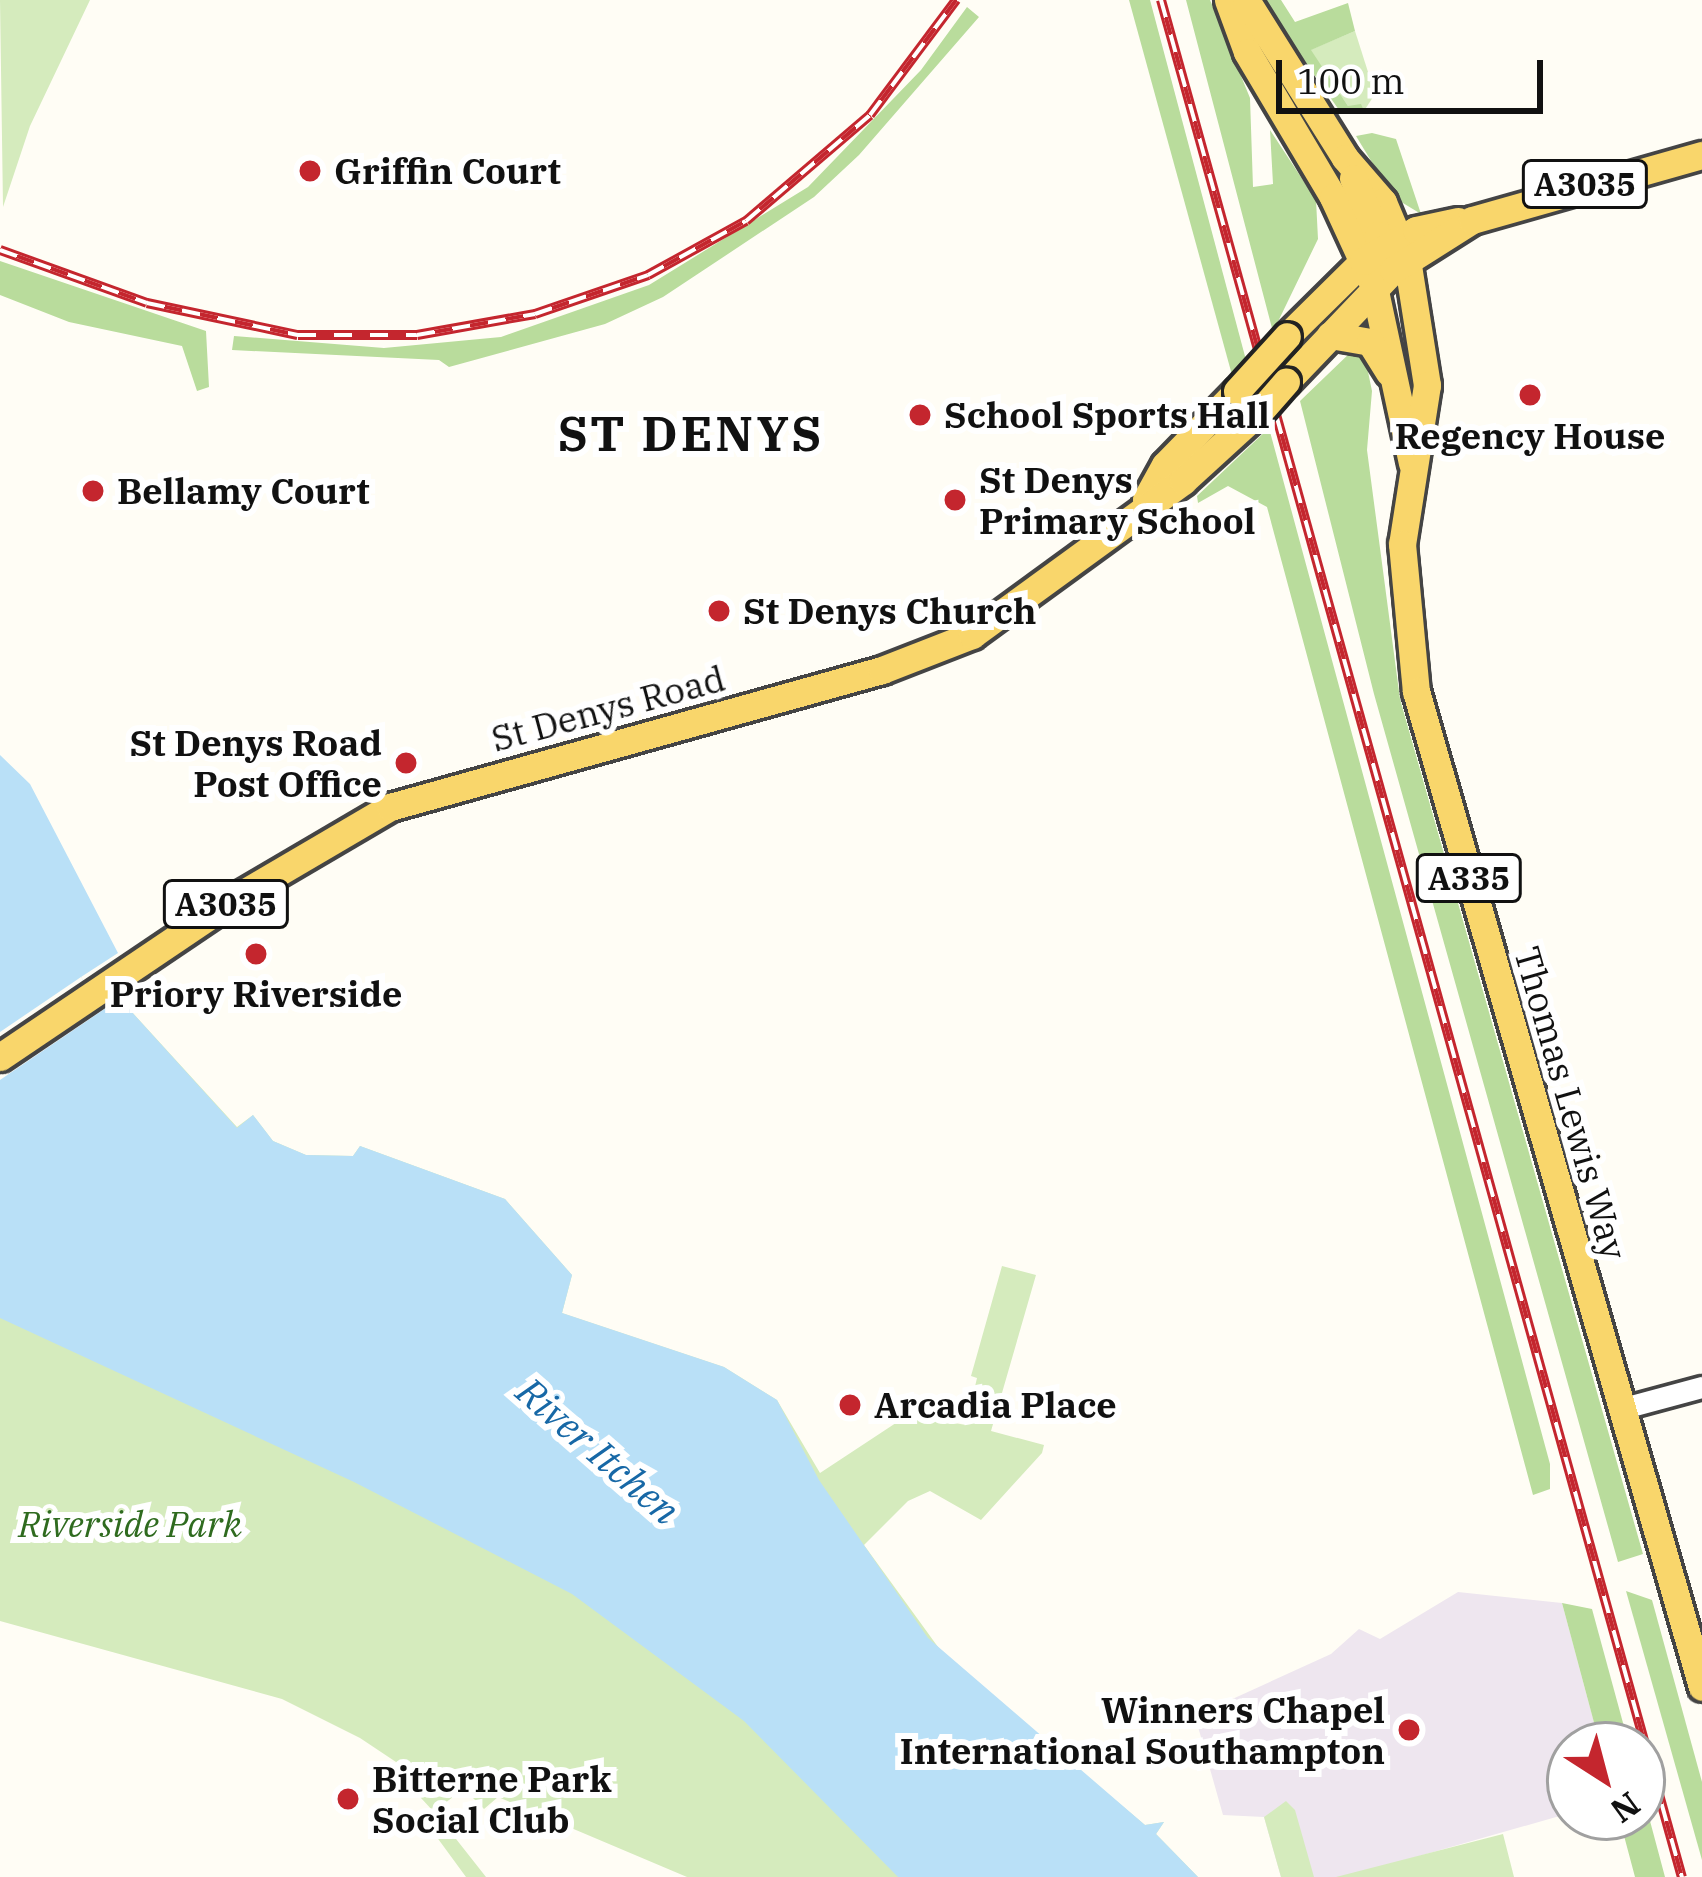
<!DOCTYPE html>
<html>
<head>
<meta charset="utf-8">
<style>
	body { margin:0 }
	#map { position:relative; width:1702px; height:1877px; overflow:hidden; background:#fffdf5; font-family:"IBM Plex Serif",serif }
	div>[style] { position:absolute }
	.industrial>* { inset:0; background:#eee6ef }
	.green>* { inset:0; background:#d5ebbd }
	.forest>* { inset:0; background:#b9dc9c }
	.water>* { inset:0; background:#b9e0f7 }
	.pier>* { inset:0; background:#fffdf5 }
	.roads { filter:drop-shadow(3px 0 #444) drop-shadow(-3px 0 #444) drop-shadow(0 3px #444) drop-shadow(0 -3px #444) }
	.minor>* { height:21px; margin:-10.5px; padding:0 10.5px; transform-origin:10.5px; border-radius:10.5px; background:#fff }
	.major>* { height:27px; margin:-13.5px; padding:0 13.5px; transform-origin:13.5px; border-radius:13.5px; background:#f9d66b }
	.rail>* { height:10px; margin-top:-5px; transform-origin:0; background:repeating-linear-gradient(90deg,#fff 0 18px,#c4262e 0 36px); box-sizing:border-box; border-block:3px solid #c4262e }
	.bridges { filter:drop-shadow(3px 0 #222) drop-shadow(-3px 0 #222) drop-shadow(0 3px #222) drop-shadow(0 -3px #222) }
	.major-bridge>* { height:27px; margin:-13.5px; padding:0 13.5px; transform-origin:13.5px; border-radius:13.5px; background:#f9d66b }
	.dots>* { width:33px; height:33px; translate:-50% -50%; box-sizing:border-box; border:6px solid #fff; border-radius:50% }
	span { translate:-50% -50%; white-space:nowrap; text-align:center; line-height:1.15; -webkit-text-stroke:12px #fff; paint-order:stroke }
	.shield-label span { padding:3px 9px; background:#fff; border:3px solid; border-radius:9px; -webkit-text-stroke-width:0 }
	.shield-label { font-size:33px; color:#111; font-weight:700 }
	.poi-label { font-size:36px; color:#111; font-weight:700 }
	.left { translate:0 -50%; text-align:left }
	.right { translate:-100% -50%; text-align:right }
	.street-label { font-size:36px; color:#111 }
	.park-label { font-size:36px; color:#2f6b1f; font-style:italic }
	.water-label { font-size:39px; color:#1768a6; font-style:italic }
	.district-label { font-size:48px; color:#111; font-weight:700; letter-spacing:3px }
	.north { position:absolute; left:1546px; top:1721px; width:120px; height:120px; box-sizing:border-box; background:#fff; border:3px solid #a0a0a0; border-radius:50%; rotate:144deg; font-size:33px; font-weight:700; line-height:48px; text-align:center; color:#111 }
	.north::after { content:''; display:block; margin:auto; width:42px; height:54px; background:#c4262e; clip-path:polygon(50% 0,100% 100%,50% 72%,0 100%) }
	.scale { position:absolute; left:1276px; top:60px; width:267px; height:54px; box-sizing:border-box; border:6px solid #111; border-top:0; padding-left:15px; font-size:36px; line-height:42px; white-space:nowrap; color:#111; -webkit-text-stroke:9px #fff; paint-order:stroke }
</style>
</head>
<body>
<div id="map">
	<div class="industrial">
		<i style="clip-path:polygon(1458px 1592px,1562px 1603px,1600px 1745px,1570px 1745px,1570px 1813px,1346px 1877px,1281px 1877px,1264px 1817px,1223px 1815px,1195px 1716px,1331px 1654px,1359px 1629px,1380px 1639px)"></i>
	</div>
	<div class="green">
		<i style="clip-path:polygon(0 0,90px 0,30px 126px,3px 207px)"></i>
		<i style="clip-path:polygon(1355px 31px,1375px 94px,1364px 111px,1348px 106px,1310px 50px)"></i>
		<i style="clip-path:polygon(120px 999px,237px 1127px,253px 1115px,273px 1141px,306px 1155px,353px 1156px,360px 1146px,505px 1199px,572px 1275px,562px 1313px,724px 1367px,777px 1400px,820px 1473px,908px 1415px,966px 1425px,977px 1378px,971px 1376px,1002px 1266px,1036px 1275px,991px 1431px,1044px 1445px,1042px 1453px,981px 1520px,930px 1491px,908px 1501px,864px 1545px,946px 1658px,1145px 1825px,1164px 1822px,1156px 1834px,1198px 1877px,687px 1877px,498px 1797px,484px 1809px,464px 1789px,434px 1811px,486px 1877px,466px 1877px,425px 1821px,433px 1811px,409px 1785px,411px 1772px,360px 1738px,282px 1699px,0 1621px,0 1080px)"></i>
		<i style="clip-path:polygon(1286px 1801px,1295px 1810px,1314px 1877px,1281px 1877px,1264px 1817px)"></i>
		<i style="clip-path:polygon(1503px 1834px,1514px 1877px,1335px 1877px,1336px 1877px)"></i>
	</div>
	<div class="forest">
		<i style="clip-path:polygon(1129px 0,1150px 0,1246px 360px,1232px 375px)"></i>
		<i style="clip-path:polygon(1186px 0,1210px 0,1250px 98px,1253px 187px,1273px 184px,1270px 130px,1316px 200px,1318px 239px,1273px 332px)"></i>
		<i style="clip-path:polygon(1262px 0,1281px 0,1295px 22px,1348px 3px,1355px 31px,1311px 50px,1348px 106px,1361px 104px,1364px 111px,1339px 110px)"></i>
		<i style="clip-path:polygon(967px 7px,979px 17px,859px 155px,814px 197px,663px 297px,605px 324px,449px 367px,439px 360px,232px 350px,234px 336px,384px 348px,501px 337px,649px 285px,808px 187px,921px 70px)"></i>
		<i style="clip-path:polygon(1372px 133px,1396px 139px,1421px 214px,1393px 197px,1356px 136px)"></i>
		<i style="clip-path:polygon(0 261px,206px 331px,209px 387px,197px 391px,182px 346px,69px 322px,0 295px)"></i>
		<i style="clip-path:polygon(1353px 350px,1366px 362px,1372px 391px,1367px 450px,1400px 699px,1643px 1554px,1618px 1562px,1374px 694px,1300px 401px)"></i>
		<i style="clip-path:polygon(1269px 428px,1550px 1464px,1550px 1489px,1533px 1495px,1267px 507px,1228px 486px,1198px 503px,1197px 496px)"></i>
		<i style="clip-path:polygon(1626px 1591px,1652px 1600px,1702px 1782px,1702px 1860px)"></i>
		<i style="clip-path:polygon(1562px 1603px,1592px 1609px,1629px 1745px,1600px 1745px)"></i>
		<i style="clip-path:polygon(1642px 1791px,1665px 1877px,1635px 1877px,1619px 1817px,1642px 1817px)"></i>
	</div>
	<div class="water">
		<i style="clip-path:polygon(0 755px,30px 784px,118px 953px,81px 977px,103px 1010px,120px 999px,237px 1128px,253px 1115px,273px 1141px,306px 1155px,353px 1156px,360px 1146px,505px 1199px,572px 1275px,562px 1313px,724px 1367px,777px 1400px,819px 1480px,928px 1638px,1145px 1825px,1164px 1822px,1156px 1834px,1198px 1877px,898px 1877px,744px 1721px,572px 1594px,354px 1482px,0 1318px)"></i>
	</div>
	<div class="pier">
		<i style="clip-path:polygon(81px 977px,103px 1010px,0 1080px,0 1032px)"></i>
	</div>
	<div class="roads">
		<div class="minor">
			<i style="left:1624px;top:1408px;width:81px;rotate:-15.1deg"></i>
		</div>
		<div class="major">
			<i style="left:1228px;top:0;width:55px;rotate:69.9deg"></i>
			<i style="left:1247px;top:52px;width:169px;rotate:59.3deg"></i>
			<i style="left:1333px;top:197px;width:98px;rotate:65.3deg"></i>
			<i style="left:1374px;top:286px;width:181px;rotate:77.9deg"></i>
			<i style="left:1246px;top:0;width:186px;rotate:57.9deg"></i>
			<i style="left:1345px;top:158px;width:58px;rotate:49.2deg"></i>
			<i style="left:1383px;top:202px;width:62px;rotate:67.2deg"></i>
			<i style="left:1407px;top:259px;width:128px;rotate:81deg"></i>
			<i style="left:1427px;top:385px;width:161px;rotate:98.9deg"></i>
			<i style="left:1402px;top:544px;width:148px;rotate:84.6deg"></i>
			<i style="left:1416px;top:691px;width:1036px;rotate:73.98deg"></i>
			<i style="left:1353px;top:178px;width:62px;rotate:66.3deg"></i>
			<i style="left:1378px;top:235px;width:31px;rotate:83deg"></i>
			<i style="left:1330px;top:335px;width:41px;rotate:9.9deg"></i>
			<i style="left:1370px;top:342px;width:36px;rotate:58deg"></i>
			<i style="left:1287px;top:336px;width:107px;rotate:-44.6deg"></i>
			<i style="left:1363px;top:261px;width:61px;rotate:-30.3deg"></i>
			<i style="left:1416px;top:230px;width:43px;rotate:-12.1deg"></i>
			<i style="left:1286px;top:382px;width:155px;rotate:-46.3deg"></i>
			<i style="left:1393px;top:270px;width:93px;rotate:-32.3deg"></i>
			<i style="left:1472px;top:220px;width:239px;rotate:-15.8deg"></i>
			<i style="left:1146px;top:499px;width:39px;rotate:-61deg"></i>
			<i style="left:1165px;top:465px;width:103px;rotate:-45.8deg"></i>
			<i style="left:0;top:1057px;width:290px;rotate:-34deg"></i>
			<i style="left:240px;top:895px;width:174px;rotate:-30.4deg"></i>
			<i style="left:390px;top:807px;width:511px;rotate:-15.56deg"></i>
			<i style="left:882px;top:670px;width:97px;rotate:-21.3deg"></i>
			<i style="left:972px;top:635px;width:261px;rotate:-36.1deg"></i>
			<i style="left:1183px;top:481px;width:108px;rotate:-42.4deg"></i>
		</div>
	</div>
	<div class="rail">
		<i style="left:1161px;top:0;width:1948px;rotate:74.49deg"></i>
		<i style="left:0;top:250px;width:156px;rotate:19.8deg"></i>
		<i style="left:147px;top:303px;width:154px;rotate:12deg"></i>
		<i style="left:298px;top:335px;width:119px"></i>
		<i style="left:417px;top:335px;width:120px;rotate:-10.1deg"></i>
		<i style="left:535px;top:314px;width:120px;rotate:-19deg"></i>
		<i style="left:648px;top:275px;width:112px;rotate:-28.9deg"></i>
		<i style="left:746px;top:221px;width:163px;rotate:-40.5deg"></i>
		<i style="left:870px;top:115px;width:144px;rotate:-53.2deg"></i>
	</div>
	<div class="bridges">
		<div class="major-bridge">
			<i style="left:1237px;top:391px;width:74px;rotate:-47.7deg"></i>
			<i style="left:1263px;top:408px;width:35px;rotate:-49deg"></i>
		</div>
	</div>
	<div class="dots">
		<i style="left:310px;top:171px;background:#c4262e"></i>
		<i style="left:1530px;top:395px;background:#c4262e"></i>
		<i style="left:920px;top:415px;background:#c4262e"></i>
		<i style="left:93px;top:491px;background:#c4262e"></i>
		<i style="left:955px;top:500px;background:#c4262e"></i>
		<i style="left:719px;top:611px;background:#c4262e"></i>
		<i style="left:406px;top:763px;background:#c4262e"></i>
		<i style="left:256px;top:954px;background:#c4262e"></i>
		<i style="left:850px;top:1405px;background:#c4262e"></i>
		<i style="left:1409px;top:1730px;background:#c4262e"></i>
		<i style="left:348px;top:1799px;background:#c4262e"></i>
	</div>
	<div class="shield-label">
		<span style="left:1585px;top:184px">A3035</span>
		<span style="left:1469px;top:878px">A335</span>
		<span style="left:226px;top:904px">A3035</span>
	</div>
	<div class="poi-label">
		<span class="left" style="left:334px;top:171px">Griffin Court</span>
		<span class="left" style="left:944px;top:415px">School Sports Hall</span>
		<span style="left:1530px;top:436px">Regency House</span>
		<span class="left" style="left:979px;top:500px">St Denys<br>Primary School</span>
		<span class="left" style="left:117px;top:491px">Bellamy Court</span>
		<span class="left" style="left:743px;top:611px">St Denys Church</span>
		<span class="right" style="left:382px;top:763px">St Denys Road<br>Post Office</span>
		<span style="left:256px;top:994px">Priory Riverside</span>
		<span class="left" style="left:874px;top:1405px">Arcadia Place</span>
		<span class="right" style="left:1385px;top:1730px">Winners Chapel<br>International Southampton</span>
		<span class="left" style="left:372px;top:1799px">Bitterne Park<br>Social Club</span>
	</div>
	<div class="street-label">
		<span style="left:608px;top:708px;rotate:-15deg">St Denys Road</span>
		<span style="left:1571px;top:1103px;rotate:74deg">Thomas Lewis Way</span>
	</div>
	<div class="park-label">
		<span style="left:130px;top:1524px">Riverside Park</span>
	</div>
	<div class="water-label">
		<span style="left:598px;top:1451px;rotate:41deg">River Itchen</span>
	</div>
	<div class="district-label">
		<span style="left:691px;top:434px">ST DENYS</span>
	</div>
	<div class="north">N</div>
	<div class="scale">100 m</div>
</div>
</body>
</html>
